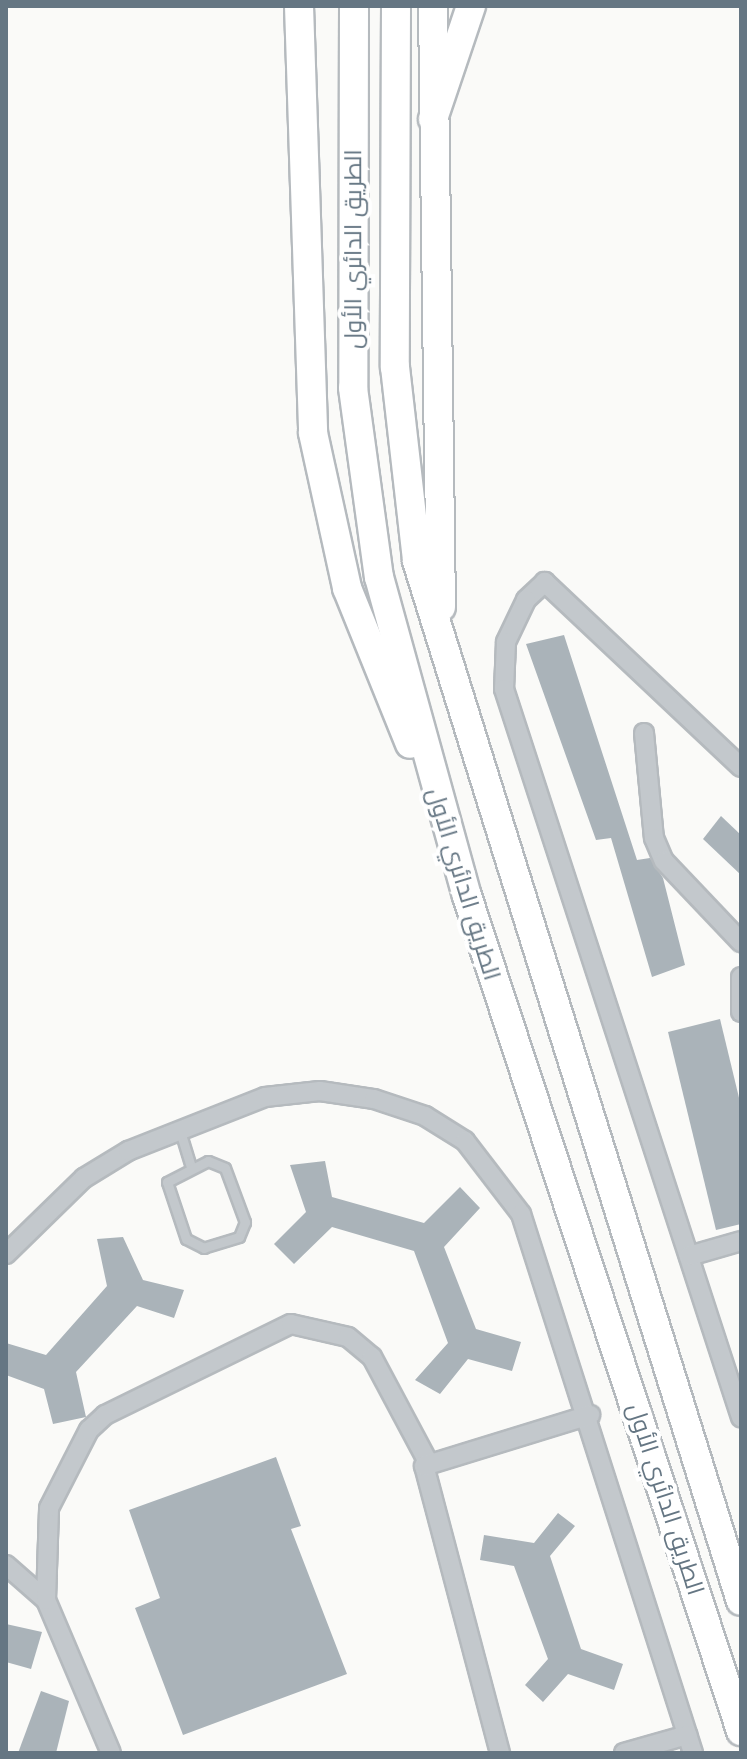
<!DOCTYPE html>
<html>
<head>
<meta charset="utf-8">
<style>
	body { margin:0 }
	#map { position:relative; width:747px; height:1759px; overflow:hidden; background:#fafaf8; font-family:Arial,Cairo,sans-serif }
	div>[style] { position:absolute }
	.building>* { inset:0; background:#aab3b9 }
	.roads { filter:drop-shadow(2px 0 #b5babe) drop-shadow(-2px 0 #b5babe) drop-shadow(0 2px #b5babe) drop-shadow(0 -2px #b5babe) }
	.service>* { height:9px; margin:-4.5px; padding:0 4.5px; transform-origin:4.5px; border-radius:4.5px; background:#c3c8cc }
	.minor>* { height:18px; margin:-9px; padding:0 9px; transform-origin:9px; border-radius:9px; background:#c3c8cc }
	.primary>* { height:28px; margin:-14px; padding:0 14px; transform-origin:14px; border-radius:14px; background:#fff }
	.trunk>* { height:28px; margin:-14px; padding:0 14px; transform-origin:14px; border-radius:14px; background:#fff }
	span { translate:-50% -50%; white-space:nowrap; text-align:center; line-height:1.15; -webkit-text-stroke:8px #fff; paint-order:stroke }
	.street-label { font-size:24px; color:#657683 }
	.frame { position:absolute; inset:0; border:8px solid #657683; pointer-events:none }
</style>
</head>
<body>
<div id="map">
	<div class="building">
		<i style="clip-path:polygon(564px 635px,637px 860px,650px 858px,663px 878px,685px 965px,652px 977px,611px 838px,596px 840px,526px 644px)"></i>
		<i style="clip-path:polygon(721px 816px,741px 835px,741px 875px,703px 839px)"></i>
		<i style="clip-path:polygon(720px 1019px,741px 1106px,741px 1224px,716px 1230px,668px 1032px)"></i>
		<i style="clip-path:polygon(325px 1161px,332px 1197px,424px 1223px,460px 1187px,480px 1208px,444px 1247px,476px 1329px,521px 1342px,512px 1371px,468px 1359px,440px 1394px,415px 1380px,448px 1343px,414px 1251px,332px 1227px,294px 1264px,274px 1244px,306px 1212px,290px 1165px)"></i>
		<i style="clip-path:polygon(123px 1237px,143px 1280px,184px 1290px,174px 1318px,137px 1306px,76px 1372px,86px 1417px,53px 1424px,44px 1389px,6px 1375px,6px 1343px,46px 1355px,107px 1286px,97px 1239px)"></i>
		<i style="clip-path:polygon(276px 1457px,301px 1526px,291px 1529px,347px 1674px,183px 1735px,135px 1608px,160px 1598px,129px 1510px)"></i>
		<i style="clip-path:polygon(558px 1513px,575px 1526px,550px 1556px,581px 1649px,623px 1664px,614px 1690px,568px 1674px,543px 1702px,525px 1685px,548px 1659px,514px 1566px,480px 1560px,484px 1535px,534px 1543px)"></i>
		<i style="clip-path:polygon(6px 1624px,42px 1632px,31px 1669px,6px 1662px)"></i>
		<i style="clip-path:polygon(41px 1691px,69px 1701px,56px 1753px,18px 1753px)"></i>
	</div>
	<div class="roads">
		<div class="service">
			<i style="left:180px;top:1131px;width:38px;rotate:73deg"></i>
			<i style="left:208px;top:1161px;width:18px;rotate:22deg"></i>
			<i style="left:225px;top:1168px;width:58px;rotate:69.7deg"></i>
			<i style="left:245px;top:1222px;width:16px;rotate:112deg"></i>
			<i style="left:239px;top:1237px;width:37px;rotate:163deg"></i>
			<i style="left:204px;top:1248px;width:20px;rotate:-153deg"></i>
			<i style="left:186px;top:1239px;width:60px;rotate:-108.4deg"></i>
			<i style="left:167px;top:1182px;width:46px;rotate:-27.1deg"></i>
		</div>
		<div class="minor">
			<i style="left:644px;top:733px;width:105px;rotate:84.6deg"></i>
			<i style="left:654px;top:838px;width:25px;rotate:67deg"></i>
			<i style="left:664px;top:861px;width:112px;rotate:46.5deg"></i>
			<i style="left:741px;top:767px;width:270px;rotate:-136.7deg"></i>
			<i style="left:545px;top:582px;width:26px;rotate:137deg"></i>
			<i style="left:526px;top:600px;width:47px;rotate:115.5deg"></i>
			<i style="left:506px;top:642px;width:47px;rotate:92.4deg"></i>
			<i style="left:504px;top:689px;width:766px;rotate:71.97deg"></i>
			<i style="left:741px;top:977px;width:35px;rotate:90deg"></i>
			<i style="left:6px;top:1254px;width:109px;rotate:-44.3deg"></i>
			<i style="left:84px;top:1178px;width:52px;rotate:-31.5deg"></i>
			<i style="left:128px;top:1151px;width:147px;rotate:-21.5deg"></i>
			<i style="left:265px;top:1097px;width:55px;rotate:-6.2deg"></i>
			<i style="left:320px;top:1091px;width:55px;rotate:8.4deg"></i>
			<i style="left:374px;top:1099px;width:54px;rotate:18.4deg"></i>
			<i style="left:425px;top:1116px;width:47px;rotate:32deg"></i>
			<i style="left:465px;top:1141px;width:92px;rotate:52.5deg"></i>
			<i style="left:521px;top:1214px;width:566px;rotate:72.3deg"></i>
			<i style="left:689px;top:1256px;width:54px;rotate:-16.1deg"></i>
			<i style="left:6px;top:1565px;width:53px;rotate:41.2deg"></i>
			<i style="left:46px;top:1600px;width:166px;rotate:67deg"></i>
			<i style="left:46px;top:1600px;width:92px;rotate:-88.1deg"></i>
			<i style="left:49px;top:1508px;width:88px;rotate:-62.9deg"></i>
			<i style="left:89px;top:1430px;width:22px;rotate:-43deg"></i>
			<i style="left:105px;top:1415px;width:207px;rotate:-26.1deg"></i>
			<i style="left:291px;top:1324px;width:58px;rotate:12.8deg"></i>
			<i style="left:348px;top:1337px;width:31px;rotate:40deg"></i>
			<i style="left:372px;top:1357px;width:119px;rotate:61.9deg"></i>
			<i style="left:500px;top:1753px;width:297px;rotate:-104.8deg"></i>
			<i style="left:424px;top:1466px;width:174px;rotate:-17.1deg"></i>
			<i style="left:624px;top:1753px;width:66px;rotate:-15.9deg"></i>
		</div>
		<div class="primary">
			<i style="left:299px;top:6px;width:427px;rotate:88.1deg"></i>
			<i style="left:313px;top:433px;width:159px;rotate:77.6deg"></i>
			<i style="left:347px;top:588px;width:168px;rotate:68deg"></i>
			<i style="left:354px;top:6px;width:382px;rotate:90.1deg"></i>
			<i style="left:353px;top:388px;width:191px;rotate:82.2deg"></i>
			<i style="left:379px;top:577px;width:331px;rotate:74.6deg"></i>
			<i style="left:467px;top:896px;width:879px;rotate:71.83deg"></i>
			<i style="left:396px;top:6px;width:361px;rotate:90.2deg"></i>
			<i style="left:395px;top:367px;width:195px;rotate:83.5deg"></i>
			<i style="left:417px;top:561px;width:1089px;rotate:72.7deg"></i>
			<i style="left:433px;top:6px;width:601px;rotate:89.24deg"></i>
		</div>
		<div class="trunk">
			<i style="left:433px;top:119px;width:119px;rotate:-71.4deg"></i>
		</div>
	</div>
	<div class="street-label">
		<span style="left:353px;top:249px;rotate:-90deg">الطريق الدائري الأول</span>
		<span style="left:464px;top:884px;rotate:73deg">الطريق الدائري الأول</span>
		<span style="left:666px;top:1499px;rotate:72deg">الطريق الدائري الأول</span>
	</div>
	<div class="frame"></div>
</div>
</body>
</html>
